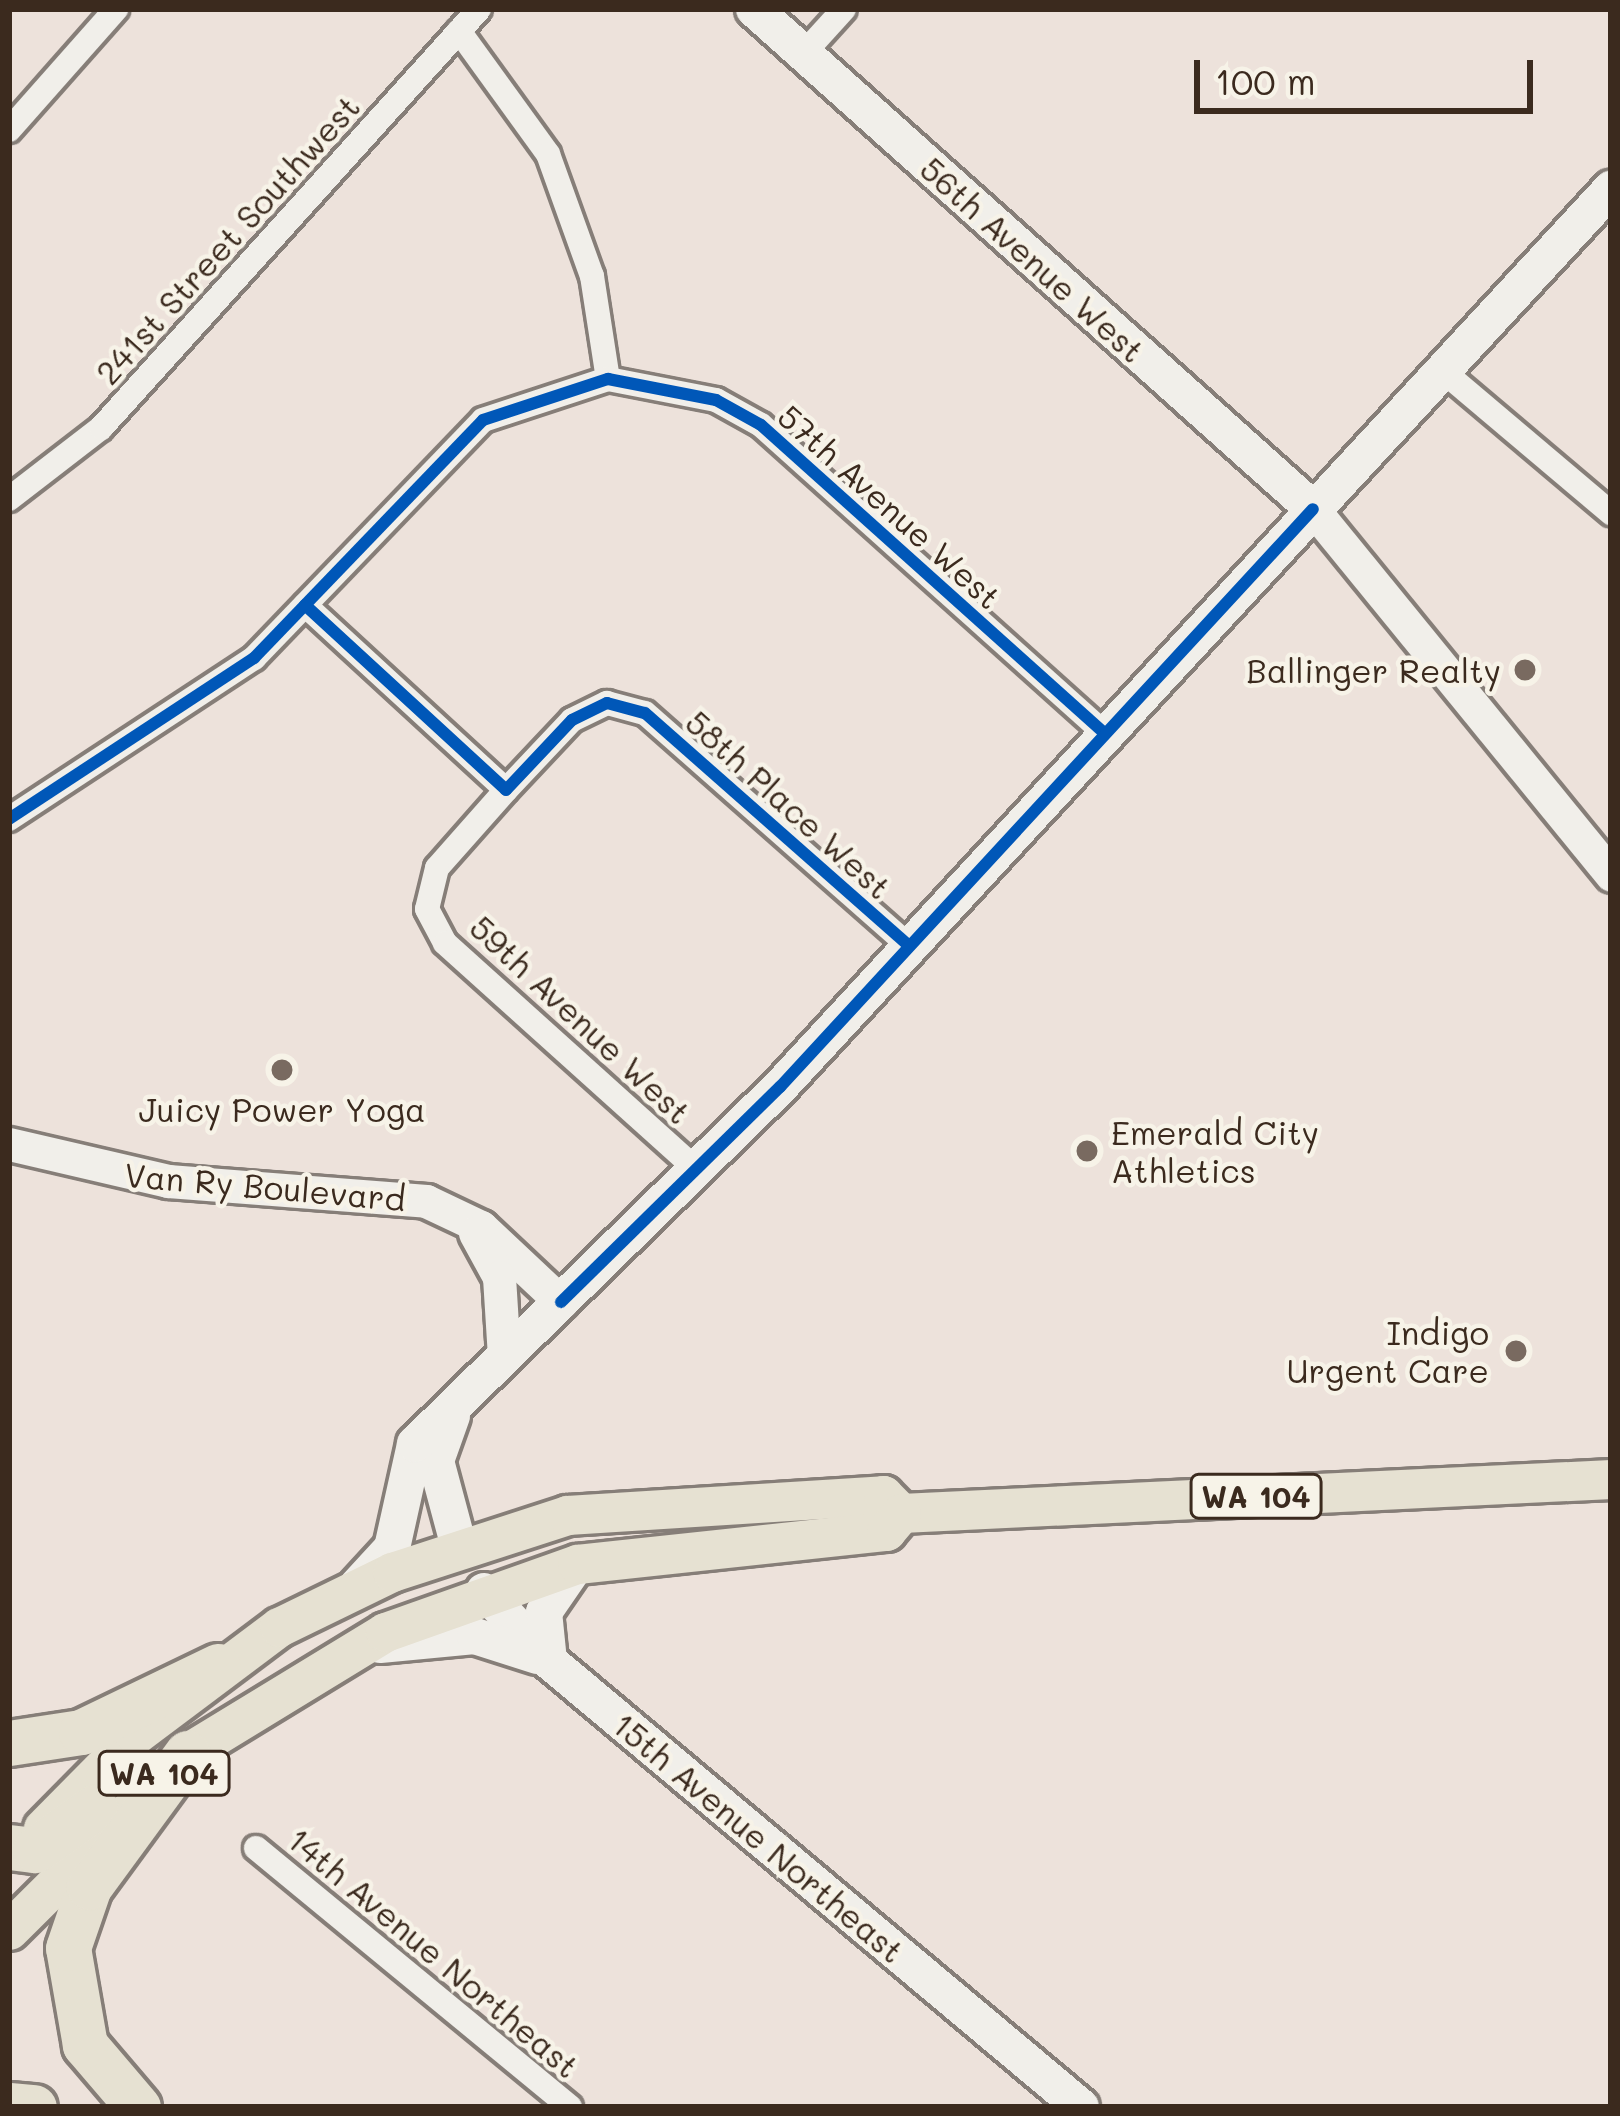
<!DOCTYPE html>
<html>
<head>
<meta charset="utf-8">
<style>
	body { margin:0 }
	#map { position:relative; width:1620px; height:2116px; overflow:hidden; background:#ede2db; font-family:Mali,sans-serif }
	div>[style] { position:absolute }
	.roads { filter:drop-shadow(3px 0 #867e78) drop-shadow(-3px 0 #867e78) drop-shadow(0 3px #867e78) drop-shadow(0 -3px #867e78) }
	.minor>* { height:24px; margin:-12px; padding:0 12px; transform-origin:12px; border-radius:12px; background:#f1efea }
	.tertiary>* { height:33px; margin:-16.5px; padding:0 16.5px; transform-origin:16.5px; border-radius:16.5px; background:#f1efea }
	.secondary>* { height:36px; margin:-18px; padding:0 18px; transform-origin:18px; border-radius:18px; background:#f1efea }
	.primary>* { height:39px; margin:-19.5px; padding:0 19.5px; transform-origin:19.5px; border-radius:19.5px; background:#e6e1d2 }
	.motorway>* { height:45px; margin:-22.5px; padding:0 22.5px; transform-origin:22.5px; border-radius:22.5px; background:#e6e1d2 }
	.cycleway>* { height:12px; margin:-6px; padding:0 6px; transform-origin:6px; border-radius:6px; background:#0057b8 }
	.dots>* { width:33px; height:33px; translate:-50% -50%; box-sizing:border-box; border:6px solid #f7f3e8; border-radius:50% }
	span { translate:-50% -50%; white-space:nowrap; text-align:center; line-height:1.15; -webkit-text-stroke:9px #f7f3e8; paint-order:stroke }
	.shield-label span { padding:3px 9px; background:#f7f3e8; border:3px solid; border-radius:9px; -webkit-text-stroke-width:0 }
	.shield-label { font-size:30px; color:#3b2a1e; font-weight:700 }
	.street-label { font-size:33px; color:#3b2a1e }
	.poi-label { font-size:33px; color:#3b2a1e }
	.right { translate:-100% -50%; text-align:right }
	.left { translate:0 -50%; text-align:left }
	.frame { position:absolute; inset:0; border:12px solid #3b2a1e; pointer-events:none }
	.scale { position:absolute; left:1194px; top:60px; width:339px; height:54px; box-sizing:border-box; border:6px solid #3b2a1e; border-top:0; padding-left:15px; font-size:36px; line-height:42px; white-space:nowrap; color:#3b2a1e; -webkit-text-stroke:9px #f7f3e8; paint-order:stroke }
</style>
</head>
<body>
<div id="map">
	<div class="roads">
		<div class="minor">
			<i style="left:459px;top:31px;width:152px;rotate:54.1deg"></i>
			<i style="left:548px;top:154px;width:130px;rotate:70.2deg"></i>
			<i style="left:592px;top:276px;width:104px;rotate:81.2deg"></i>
			<i style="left:804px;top:53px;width:59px;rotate:-47.7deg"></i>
			<i style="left:9px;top:130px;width:162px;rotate:-48.5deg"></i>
			<i style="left:1444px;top:372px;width:219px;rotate:40.2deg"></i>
			<i style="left:9px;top:499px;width:116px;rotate:-37.7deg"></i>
			<i style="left:101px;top:428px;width:564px;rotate:-47.94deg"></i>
			<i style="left:305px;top:605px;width:273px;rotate:42.6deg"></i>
			<i style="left:506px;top:790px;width:96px;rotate:-46.7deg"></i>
			<i style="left:572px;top:720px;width:39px;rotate:-26deg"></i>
			<i style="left:607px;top:703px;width:39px;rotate:15deg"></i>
			<i style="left:645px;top:713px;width:352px;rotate:41.4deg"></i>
			<i style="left:506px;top:790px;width:104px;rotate:131.5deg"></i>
			<i style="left:437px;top:868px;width:42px;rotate:103.7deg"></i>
			<i style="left:427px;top:909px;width:38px;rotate:62deg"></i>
			<i style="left:445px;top:943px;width:342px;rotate:42deg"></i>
			<i style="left:9px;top:819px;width:293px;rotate:-33.3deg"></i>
			<i style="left:254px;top:658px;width:330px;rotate:-46.1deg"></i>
			<i style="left:483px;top:420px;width:132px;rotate:-18.2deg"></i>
			<i style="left:608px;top:379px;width:110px;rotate:11deg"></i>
			<i style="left:716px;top:400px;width:51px;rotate:29.1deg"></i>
			<i style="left:761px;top:425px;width:461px;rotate:41.9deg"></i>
			<i style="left:256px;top:1848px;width:407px;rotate:39.5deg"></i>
		</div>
		<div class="tertiary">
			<i style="left:1313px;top:509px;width:472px;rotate:50.8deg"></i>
			<i style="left:9px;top:1144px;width:163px;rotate:13.1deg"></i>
			<i style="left:168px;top:1181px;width:259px;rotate:4.4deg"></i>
			<i style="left:426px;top:1201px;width:61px;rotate:25.3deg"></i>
			<i style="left:481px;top:1227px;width:110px;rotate:43.2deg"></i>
			<i style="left:475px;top:1233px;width:50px;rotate:61.4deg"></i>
			<i style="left:499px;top:1277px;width:80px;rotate:86.4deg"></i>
		</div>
		<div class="secondary">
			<i style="left:754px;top:9px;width:750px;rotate:41.81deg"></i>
			<i style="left:452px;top:1416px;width:48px;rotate:109.6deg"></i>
			<i style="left:436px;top:1461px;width:89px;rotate:75deg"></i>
			<i style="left:357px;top:1586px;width:52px;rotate:-47.4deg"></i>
			<i style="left:392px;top:1548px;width:107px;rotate:-77.5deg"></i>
			<i style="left:415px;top:1444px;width:511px;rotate:-44.37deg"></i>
			<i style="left:780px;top:1087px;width:1224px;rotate:-47.22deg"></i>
			<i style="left:484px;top:1591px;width:96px;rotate:47.1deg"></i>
			<i style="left:549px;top:1661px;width:694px;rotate:39.97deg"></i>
			<i style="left:380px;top:1645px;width:95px;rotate:-5.4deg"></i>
			<i style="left:475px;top:1636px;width:65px;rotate:17.9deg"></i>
			<i style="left:549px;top:1661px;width:49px;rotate:-95.8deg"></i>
			<i style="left:544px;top:1612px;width:58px;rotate:-55.5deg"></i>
		</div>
		<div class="primary">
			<i style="left:43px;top:1828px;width:131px;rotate:-45.3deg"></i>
			<i style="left:135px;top:1735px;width:180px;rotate:-36.9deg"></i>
			<i style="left:279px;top:1627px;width:126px;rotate:-26deg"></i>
			<i style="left:392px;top:1572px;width:184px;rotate:-18deg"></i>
			<i style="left:567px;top:1515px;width:317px;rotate:-3.6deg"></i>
			<i style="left:883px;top:1495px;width:25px;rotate:45deg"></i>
			<i style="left:901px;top:1513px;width:711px;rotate:-2.74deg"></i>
			<i style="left:9px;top:1930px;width:251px;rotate:-44.8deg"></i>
			<i style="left:187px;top:1753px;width:232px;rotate:-31.4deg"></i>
			<i style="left:385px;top:1632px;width:204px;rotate:-19.5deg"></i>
			<i style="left:577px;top:1564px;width:311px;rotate:-6.1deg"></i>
			<i style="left:886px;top:1531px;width:23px;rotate:-50deg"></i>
		</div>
		<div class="motorway">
			<i style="left:9px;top:1743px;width:73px;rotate:-8.7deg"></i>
			<i style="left:81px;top:1732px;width:152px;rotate:-25.7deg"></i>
			<i style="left:9px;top:1847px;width:26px;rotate:7deg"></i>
			<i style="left:35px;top:1850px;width:74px;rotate:-35.6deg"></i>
			<i style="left:9px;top:2105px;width:25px;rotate:5deg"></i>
			<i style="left:138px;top:2107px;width:82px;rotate:-130.5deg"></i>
			<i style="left:85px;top:2045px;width:98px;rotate:-99.9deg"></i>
			<i style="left:68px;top:1948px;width:65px;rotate:-71deg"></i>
			<i style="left:89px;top:1887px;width:166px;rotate:-53.8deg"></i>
		</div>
	</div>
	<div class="cycleway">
		<i style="left:305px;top:605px;width:273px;rotate:42.6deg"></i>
		<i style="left:506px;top:790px;width:96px;rotate:-46.7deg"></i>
		<i style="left:572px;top:720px;width:39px;rotate:-26deg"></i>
		<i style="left:607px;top:703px;width:39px;rotate:15deg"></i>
		<i style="left:645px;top:713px;width:352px;rotate:41.4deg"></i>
		<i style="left:9px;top:819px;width:293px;rotate:-33.3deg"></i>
		<i style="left:254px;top:658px;width:330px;rotate:-46.1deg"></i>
		<i style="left:483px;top:420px;width:132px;rotate:-18.2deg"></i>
		<i style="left:608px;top:379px;width:110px;rotate:11deg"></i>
		<i style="left:716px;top:400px;width:51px;rotate:29.1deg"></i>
		<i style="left:761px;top:425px;width:461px;rotate:41.9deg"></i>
		<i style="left:561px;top:1302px;width:307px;rotate:-44.5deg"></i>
		<i style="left:780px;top:1087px;width:786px;rotate:-47.32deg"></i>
	</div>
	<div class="dots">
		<i style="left:1525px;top:670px;background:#796a60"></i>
		<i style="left:282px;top:1070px;background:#796a60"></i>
		<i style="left:1087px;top:1151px;background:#796a60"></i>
		<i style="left:1516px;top:1351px;background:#796a60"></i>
	</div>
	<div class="shield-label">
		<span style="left:1256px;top:1496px">WA 104</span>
		<span style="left:164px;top:1773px">WA 104</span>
	</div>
	<div class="street-label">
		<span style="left:227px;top:239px;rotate:-48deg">241st Street Southwest</span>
		<span style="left:1033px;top:259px;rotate:42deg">56th Avenue West</span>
		<span style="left:890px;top:506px;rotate:42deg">57th Avenue West</span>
		<span style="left:789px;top:804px;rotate:42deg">58th Place West</span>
		<span style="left:581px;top:1019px;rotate:43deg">59th Avenue West</span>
		<span style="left:265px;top:1186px;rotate:5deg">Van Ry Boulevard</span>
		<span style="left:759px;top:1837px;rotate:40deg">15th Avenue Northeast</span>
		<span style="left:434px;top:1952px;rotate:40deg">14th Avenue Northeast</span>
	</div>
	<div class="poi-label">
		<span class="right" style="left:1501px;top:670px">Ballinger Realty</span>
		<span style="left:282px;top:1109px">Juicy Power Yoga</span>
		<span class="left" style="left:1111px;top:1151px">Emerald City<br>Athletics</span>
		<span class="right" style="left:1489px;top:1351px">Indigo<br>Urgent Care</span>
	</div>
	<div class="frame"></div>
	<div class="scale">100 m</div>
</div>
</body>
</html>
